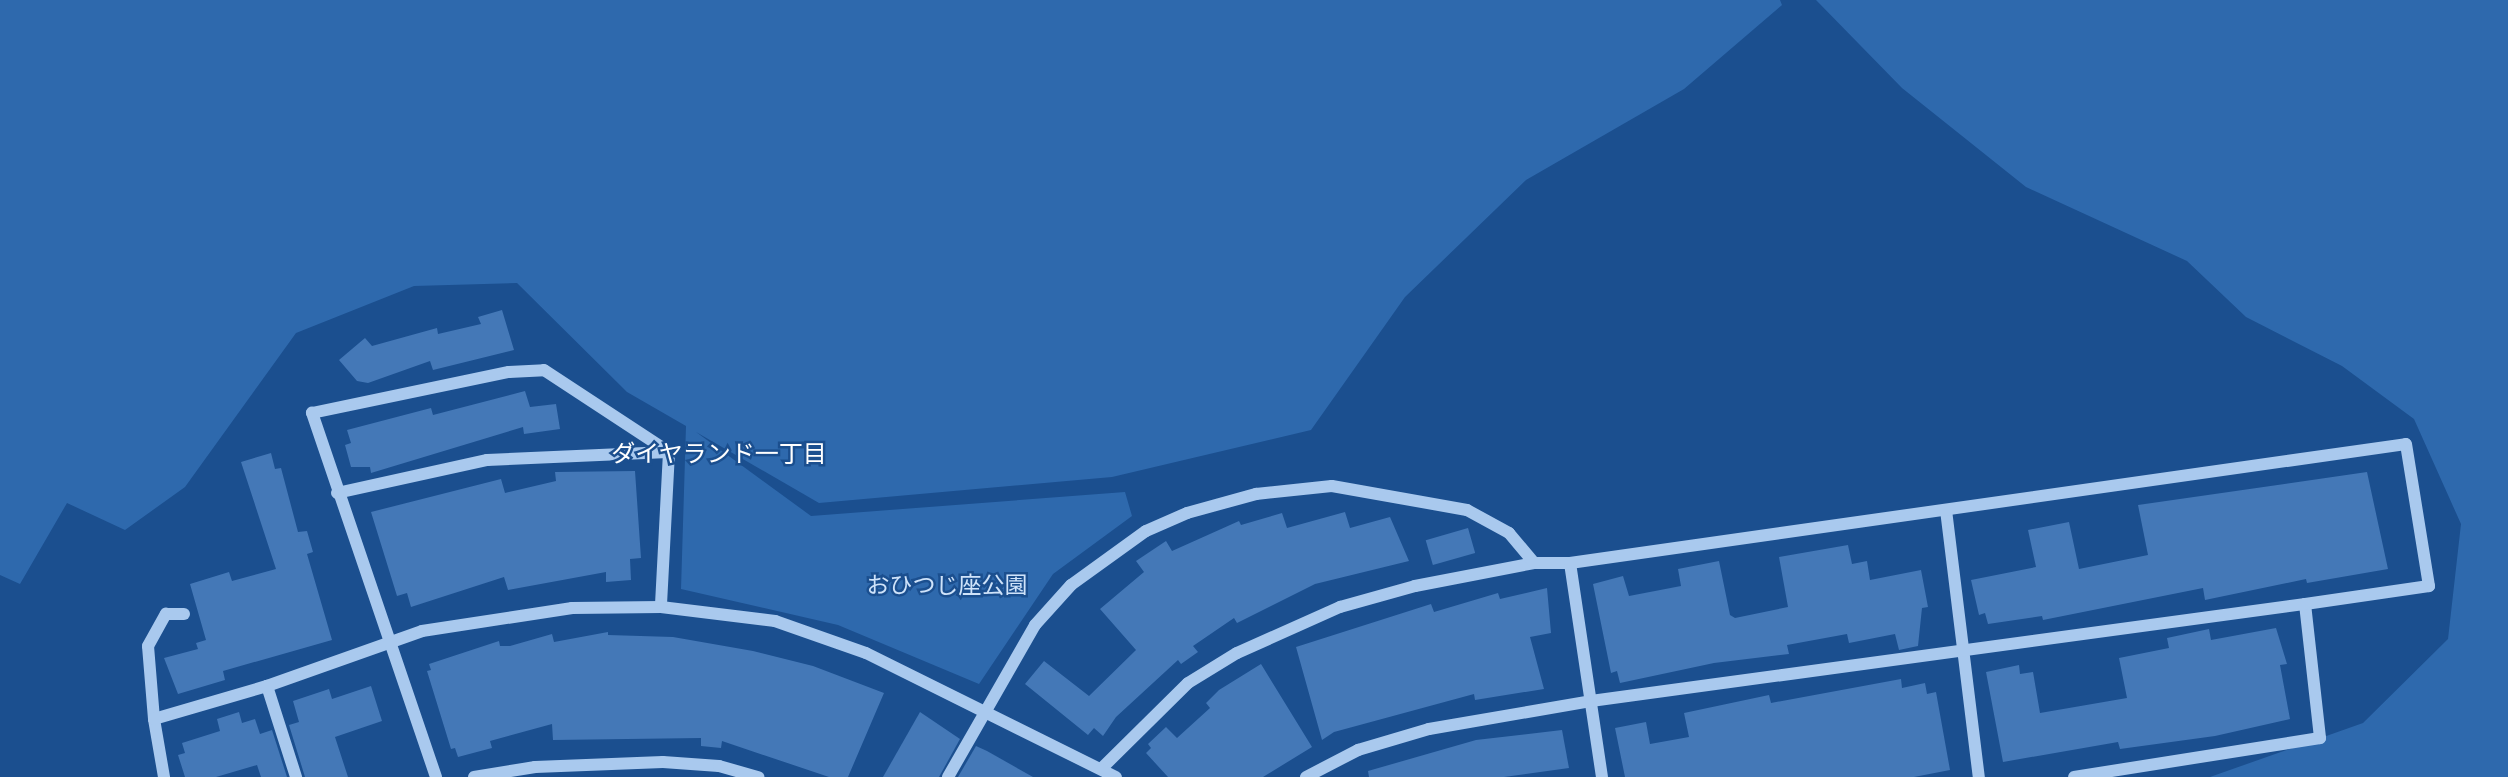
<!DOCTYPE html>
<html>
<head>
<meta charset="utf-8">
<style>
	body { margin:0 }
	#map { position:relative; width:2508px; height:777px; overflow:hidden; background:#1b4f8f; font-family:Poppins,"Noto Sans JP",sans-serif }
	div>[style] { position:absolute }
	.green>* { inset:0; background:#2e69ad }
	.building>* { inset:0; background:#4478b7; transform-origin:0 0 }
	.minor>* { height:12px; margin:-6px; padding:0 6px; transform-origin:6px; border-radius:6px; background:#a9c9ee }
	span { translate:-50% -50%; white-space:nowrap; text-align:center; line-height:1.15; -webkit-text-stroke:5px #1b4f8f; paint-order:stroke }
	.park-label { font-size:23px; color:#cfe3fa }
	.neighbourhood-label { font-size:24px; color:#fff }
</style>
</head>
<body>
<div id="map">
	<div class="green">
		<i style="clip-path:polygon(0 0,1780px 0,1782px 5px,1684px 89px,1526px 180px,1405px 297px,1311px 430px,1112px 477px,819px 503px,696px 432px,811px 516px,1125px 492px,1132px 516px,1053px 574px,979px 684px,838px 625px,681px 589px,686px 426px,627px 392px,517px 283px,414px 286px,296px 333px,185px 487px,125px 530px,67px 503px,20px 584px,0 575px)"></i>
		<i style="clip-path:polygon(1816px 0,2508px 0,2508px 777px,2210px 777px,2363px 723px,2448px 639px,2461px 524px,2414px 419px,2342px 366px,2246px 317px,2187px 261px,2026px 187px,1902px 88px)"></i>
	</div>
	<div class="building">
		<i style="clip-path:polygon(502px 310px,514px 350px,433px 370px,430px 361px,368px 383px,357px 381px,339px 360px,365px 338px,372px 346px,437px 328px,438px 334px,481px 324px,478px 317px)"></i>
		<i style="clip-path:polygon(525px 391px,530px 407px,556px 404px,560px 429px,524px 434px,523px 427px,371px 473px,370px 467px,351px 467px,345px 445px,351px 443px,347px 430px,431px 408px,433px 415px)"></i>
		<i style="clip-path:polygon(271px 453px,275px 469px,281px 468px,298px 532px,307px 531px,313px 552px,307px 554px,332px 640px,223px 671px,225px 680px,178px 694px,164px 658px,198px 649px,196px 643px,206px 640px,190px 584px,229px 572px,232px 581px,276px 569px,241px 462px)"></i>
		<i style="clip-path:polygon(635px 471px,641px 558px,630px 559px,631px 580px,606px 582px,606px 572px,508px 590px,504px 577px,411px 607px,407px 593px,397px 596px,371px 512px,501px 479px,505px 493px,556px 481px,555px 472px)"></i>
		<i style="clip-path:polygon(2367px 472px,2388px 569px,2307px 583px,2306px 579px,2205px 600px,2203px 588px,2043px 620px,2042px 616px,1988px 624px,1985px 613px,1979px 615px,1971px 580px,2036px 567px,2028px 530px,2069px 522px,2079px 569px,2148px 555px,2138px 505px)"></i>
		<i style="clip-path:polygon(1345px 512px,1350px 528px,1390px 517px,1409px 561px,1315px 584px,1237px 623px,1234px 618px,1193px 646px,1198px 652px,1181px 664px,1178px 660px,1116px 717px,1103px 736px,1094px 728px,1088px 735px,1025px 684px,1044px 661px,1089px 696px,1136px 650px,1100px 609px,1144px 572px,1136px 561px,1166px 541px,1172px 551px,1239px 521px,1241px 525px,1282px 513px,1287px 528px)"></i>
		<i style="left:1468px;top:528px;width:26px;height:44px;rotate:74deg"></i>
		<i style="clip-path:polygon(1848px 545px,1852px 564px,1867px 561px,1870px 580px,1921px 570px,1928px 607px,1922px 608px,1918px 646px,1899px 650px,1895px 634px,1849px 643px,1847px 634px,1787px 645px,1789px 654px,1714px 663px,1620px 683px,1617px 671px,1611px 673px,1593px 584px,1623px 576px,1629px 596px,1681px 586px,1678px 569px,1719px 561px,1730px 615px,1735px 618px,1788px 607px,1779px 557px)"></i>
		<i style="clip-path:polygon(1547px 588px,1551px 633px,1530px 637px,1544px 689px,1475px 700px,1474px 694px,1334px 732px,1322px 740px,1296px 647px,1431px 604px,1434px 612px,1498px 593px,1500px 599px)"></i>
		<i style="clip-path:polygon(2276px 628px,2287px 664px,2280px 665px,2290px 719px,2215px 736px,2120px 749px,2118px 742px,2003px 762px,1986px 672px,2019px 665px,2020px 674px,2033px 672px,2040px 713px,2127px 698px,2119px 658px,2169px 648px,2167px 638px,2209px 629px,2211px 640px)"></i>
		<i style="clip-path:polygon(608px 632px,608px 635px,673px 637px,753px 651px,813px 666px,884px 693px,848px 777px,829px 777px,722px 741px,721px 748px,701px 746px,701px 738px,553px 740px,552px 724px,490px 741px,492px 748px,458px 757px,455px 748px,451px 749px,427px 671px,431px 670px,429px 664px,499px 641px,500px 646px,510px 646px,552px 634px,554px 642px)"></i>
		<i style="clip-path:polygon(1261px 664px,1312px 747px,1263px 777px,1168px 777px,1146px 753px,1151px 748px,1148px 744px,1166px 727px,1177px 738px,1210px 708px,1206px 703px,1219px 690px)"></i>
		<i style="clip-path:polygon(1901px 679px,1902px 688px,1925px 683px,1927px 694px,1936px 692px,1950px 770px,1914px 777px,1625px 777px,1615px 728px,1646px 722px,1650px 744px,1689px 737px,1684px 713px,1769px 695px,1771px 703px)"></i>
		<i style="clip-path:polygon(371px 686px,382px 721px,335px 737px,348px 777px,305px 777px,289px 725px,299px 722px,293px 701px,329px 689px,332px 699px)"></i>
		<i style="clip-path:polygon(239px 712px,242px 723px,255px 719px,260px 734px,272px 730px,287px 777px,261px 777px,257px 765px,216px 777px,185px 777px,178px 755px,185px 753px,182px 743px,220px 731px,217px 719px)"></i>
		<i style="clip-path:polygon(920px 712px,960px 739px,939px 777px,883px 777px)"></i>
		<i style="clip-path:polygon(1562px 730px,1569px 768px,1504px 777px,1369px 777px,1368px 771px,1476px 740px)"></i>
		<i style="clip-path:polygon(976px 746px,987px 751px,1033px 777px,958px 777px)"></i>
	</div>
	<div class="minor">
		<i style="left:337px;top:493px;width:154px;rotate:-12.4deg"></i>
		<i style="left:487px;top:460px;width:181px;rotate:-2.5deg"></i>
		<i style="left:1946px;top:510px;width:269px;rotate:83deg"></i>
		<i style="left:1570px;top:563px;width:216px;rotate:81.5deg"></i>
		<i style="left:267px;top:686px;width:96px;rotate:72.3deg"></i>
		<i style="left:154px;top:719px;width:73px;rotate:-94.7deg"></i>
		<i style="left:148px;top:646px;width:37px;rotate:-61deg"></i>
		<i style="left:166px;top:614px;width:18px"></i>
		<i style="left:1101px;top:769px;width:122px;rotate:-44.7deg"></i>
		<i style="left:1188px;top:683px;width:57px;rotate:-31.5deg"></i>
		<i style="left:1237px;top:653px;width:113px;rotate:-24.1deg"></i>
		<i style="left:1340px;top:607px;width:78px;rotate:-15.6deg"></i>
		<i style="left:1415px;top:586px;width:121px;rotate:-10.9deg"></i>
		<i style="left:1534px;top:563px;width:36px"></i>
		<i style="left:1570px;top:563px;width:844px;rotate:-8.1deg"></i>
		<i style="left:2406px;top:444px;width:144px;rotate:80.8deg"></i>
		<i style="left:2429px;top:586px;width:125px;rotate:171.7deg"></i>
		<i style="left:2305px;top:604px;width:135px;rotate:83.6deg"></i>
		<i style="left:2320px;top:738px;width:249px;rotate:171deg"></i>
		<i style="left:164px;top:777px;width:59px;rotate:-99.8deg"></i>
		<i style="left:154px;top:719px;width:118px;rotate:-16.3deg"></i>
		<i style="left:267px;top:686px;width:164px;rotate:-19.5deg"></i>
		<i style="left:422px;top:631px;width:152px;rotate:-8.7deg"></i>
		<i style="left:572px;top:608px;width:89px;rotate:-0.6deg"></i>
		<i style="left:661px;top:607px;width:115px;rotate:7deg"></i>
		<i style="left:775px;top:621px;width:96px;rotate:19.4deg"></i>
		<i style="left:866px;top:653px;width:279px;rotate:26.4deg"></i>
		<i style="left:436px;top:777px;width:385px;rotate:-108.8deg"></i>
		<i style="left:312px;top:413px;width:201px;rotate:-11.8deg"></i>
		<i style="left:509px;top:372px;width:35px;rotate:-3deg"></i>
		<i style="left:544px;top:370px;width:149px;rotate:33.3deg"></i>
		<i style="left:669px;top:452px;width:155px;rotate:93deg"></i>
		<i style="left:474px;top:777px;width:62px;rotate:-9.3deg"></i>
		<i style="left:535px;top:767px;width:128px;rotate:-2.2deg"></i>
		<i style="left:663px;top:762px;width:56px;rotate:4.1deg"></i>
		<i style="left:719px;top:766px;width:41px;rotate:15.8deg"></i>
		<i style="left:948px;top:777px;width:175px;rotate:-60.2deg"></i>
		<i style="left:1035px;top:625px;width:54px;rotate:-48deg"></i>
		<i style="left:1071px;top:585px;width:92px;rotate:-35.8deg"></i>
		<i style="left:1146px;top:531px;width:45px;rotate:-23.7deg"></i>
		<i style="left:1187px;top:513px;width:72px;rotate:-15.4deg"></i>
		<i style="left:1256px;top:494px;width:76px;rotate:-6deg"></i>
		<i style="left:1332px;top:486px;width:137px;rotate:10.1deg"></i>
		<i style="left:1467px;top:510px;width:48px;rotate:28.7deg"></i>
		<i style="left:1509px;top:533px;width:39px;rotate:50deg"></i>
		<i style="left:1306px;top:777px;width:59px;rotate:-27.4deg"></i>
		<i style="left:1358px;top:750px;width:74px;rotate:-16.5deg"></i>
		<i style="left:1429px;top:729px;width:164px;rotate:-9.8deg"></i>
		<i style="left:1591px;top:701px;width:721px;rotate:-7.74deg"></i>
	</div>
	<div class="park-label">
		<span style="left:947px;top:585px">おひつじ座公園</span>
	</div>
	<div class="neighbourhood-label">
		<span style="left:719px;top:454px">ダイヤランド一丁目</span>
	</div>
</div>
</body>
</html>
